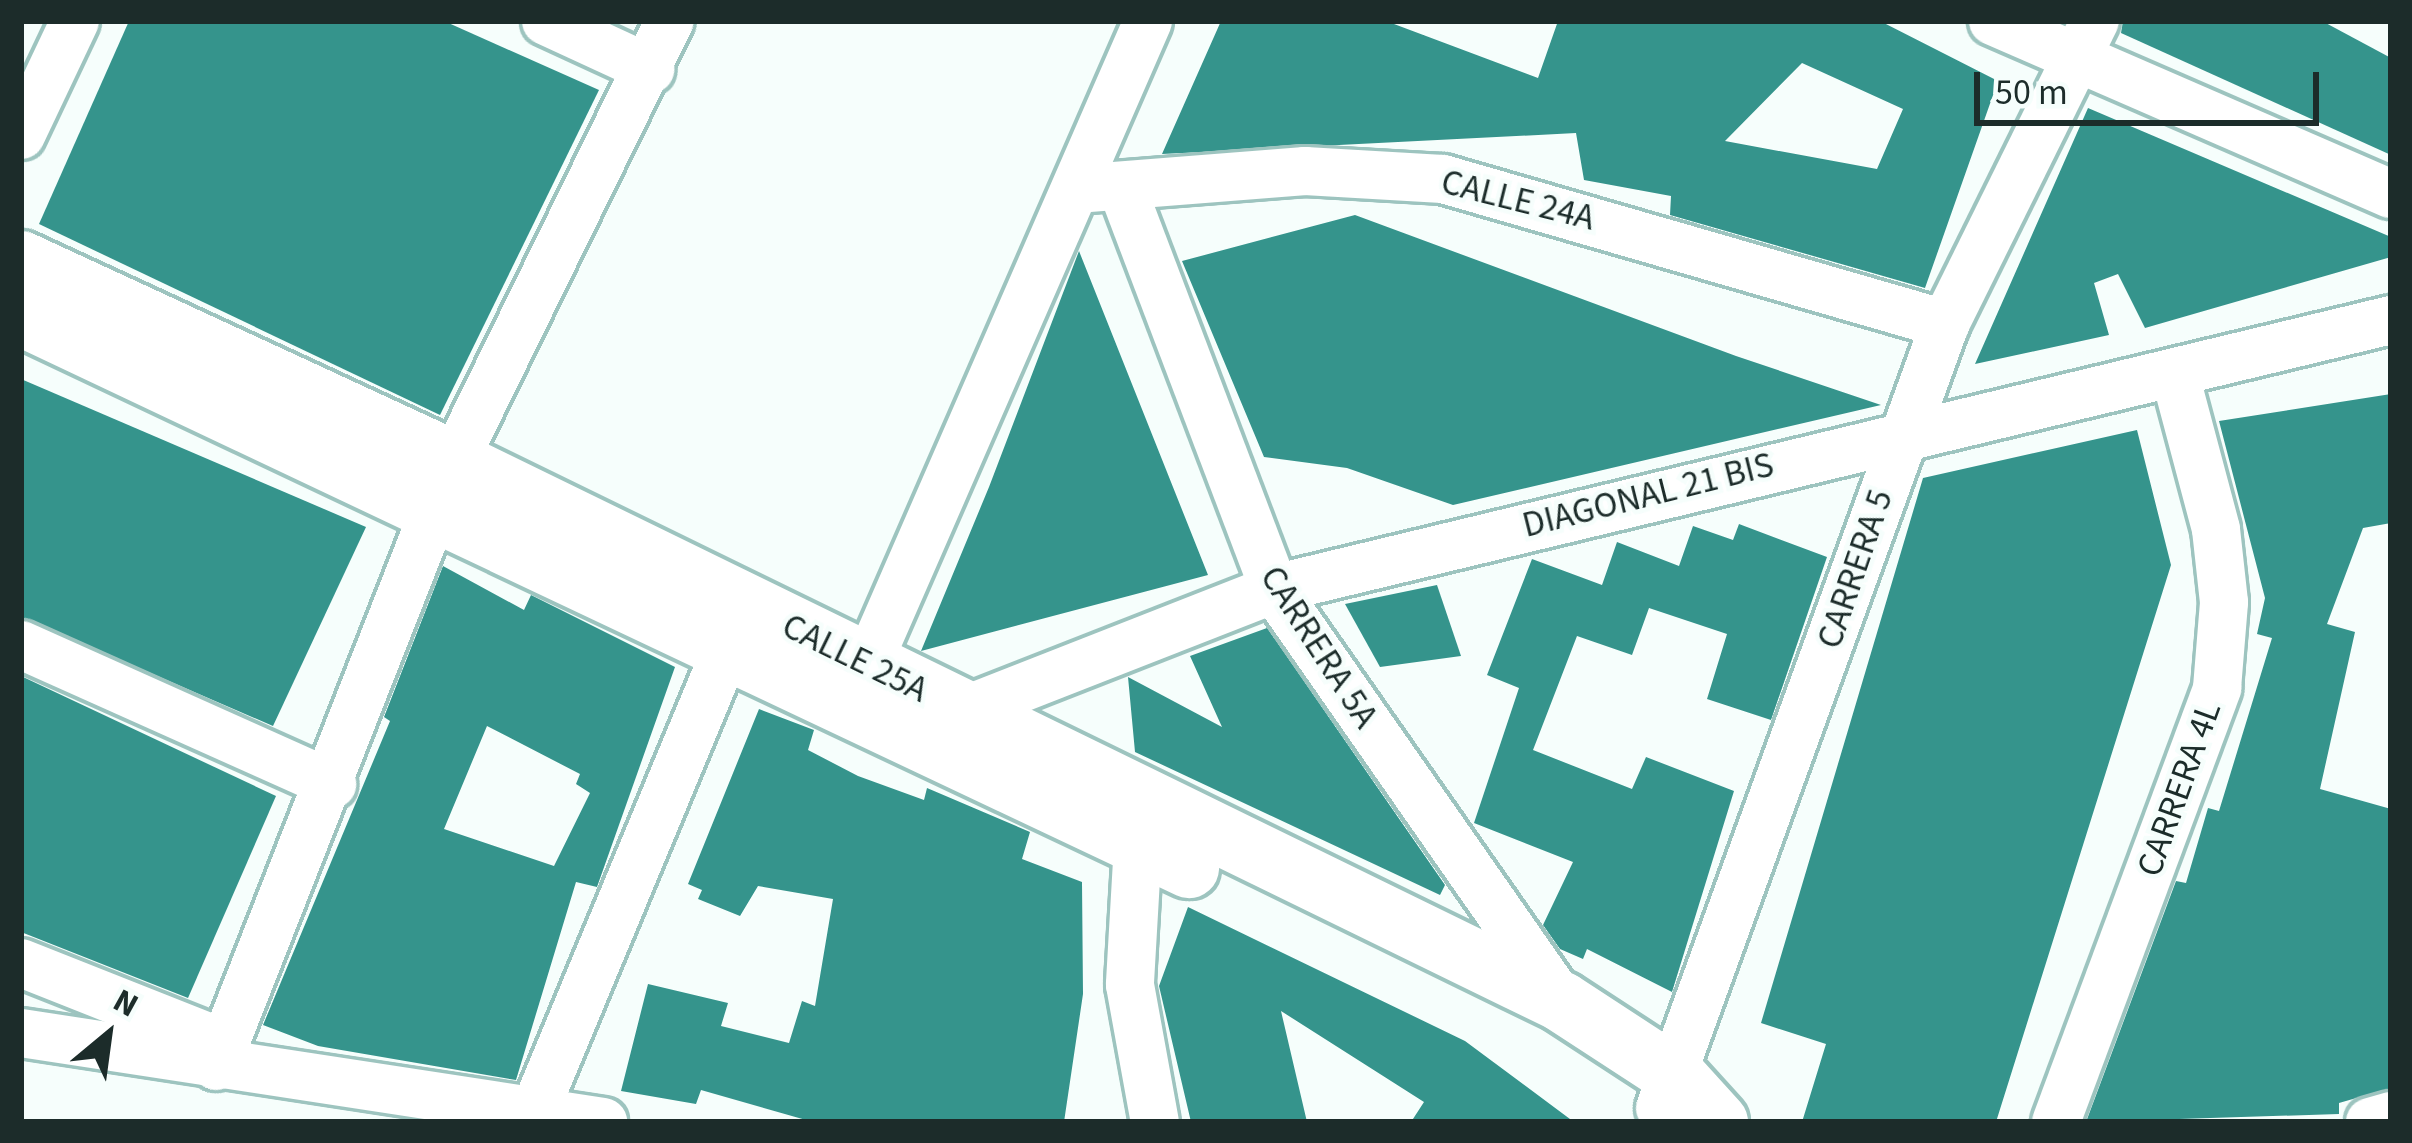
<!DOCTYPE html>
<html>
<head>
<meta charset="utf-8">
<style>
	body { margin:0 }
	#map { position:relative; width:2412px; height:1143px; overflow:hidden; background:#f6fefc; font-family:"Source Sans 3",sans-serif }
	div>[style] { position:absolute }
	.building>* { inset:0; background:#35948c }
	.roads { filter:drop-shadow(3px 0 #9dc4bf) drop-shadow(-3px 0 #9dc4bf) drop-shadow(0 3px #9dc4bf) drop-shadow(0 -3px #9dc4bf) }
	.minor>* { height:48px; margin:-24px; padding:0 24px; transform-origin:24px; border-radius:24px; background:#fff }
	.tertiary>* { height:60px; margin:-30px; padding:0 30px; transform-origin:30px; border-radius:30px; background:#fff }
	span { translate:-50% -50%; white-space:nowrap; text-align:center; line-height:1.15; -webkit-text-stroke:9px #f6fefc; paint-order:stroke }
	.street-label { font-size:36px; color:#1c2c2a }
	.frame { position:absolute; inset:0; border:24px solid #1c2c2a; pointer-events:none }
	.north { position:absolute; left:48px; top:975px; width:120px; height:120px; -webkit-text-stroke:9px #f6fefc; paint-order:stroke; rotate:29deg; font-size:33px; font-weight:700; line-height:48px; text-align:center; color:#1c2c2a }
	.north::after { content:''; display:block; margin:auto; width:42px; height:54px; background:#1c2c2a; clip-path:polygon(50% 0,100% 100%,50% 72%,0 100%) }
	.scale { position:absolute; left:1974px; top:72px; width:345px; height:54px; box-sizing:border-box; border:6px solid #1c2c2a; border-top:0; padding-left:15px; font-size:36px; line-height:42px; white-space:nowrap; color:#1c2c2a; -webkit-text-stroke:9px #f6fefc; paint-order:stroke }
</style>
</head>
<body>
<div id="map">
	<div class="building">
		<i style="clip-path:polygon(129px 21px,444px 21px,599px 90px,440px 415px,39px 224px)"></i>
		<i style="clip-path:polygon(evenodd,1221px 21px,1386px 21px,1538px 78px,1558px 21px,1880px 21px,1998px 81px,1925px 288px,1670px 215px,1671px 196px,1584px 180px,1576px 133px,1162px 154px,1221px 21px,1802px 63px,1903px 109px,1877px 169px,1725px 141px,1802px 63px)"></i>
		<i style="clip-path:polygon(2123px 21px,2322px 21px,2391px 58px,2391px 155px,2121px 33px)"></i>
		<i style="clip-path:polygon(2088px 108px,2391px 237px,2391px 257px,2145px 328px,2118px 274px,2094px 283px,2109px 335px,1975px 364px)"></i>
		<i style="clip-path:polygon(1355px 215px,1736px 356px,1881px 405px,1453px 505px,1347px 468px,1264px 457px,1182px 261px)"></i>
		<i style="clip-path:polygon(1079px 251px,1208px 575px,921px 651px,989px 487px)"></i>
		<i style="clip-path:polygon(21px 379px,366px 527px,273px 726px,21px 617px)"></i>
		<i style="clip-path:polygon(2391px 394px,2391px 523px,2363px 528px,2327px 624px,2355px 632px,2320px 789px,2391px 809px,2391px 1088px,2339px 1103px,2339px 1114px,2086px 1122px,2176px 881px,2186px 883px,2208px 808px,2219px 811px,2272px 638px,2257px 634px,2265px 598px,2219px 421px)"></i>
		<i style="clip-path:polygon(2137px 430px,2171px 565px,1996px 1122px,1802px 1122px,1826px 1044px,1761px 1023px,1923px 478px)"></i>
		<i style="clip-path:polygon(1739px 524px,1827px 557px,1771px 720px,1707px 699px,1727px 634px,1649px 608px,1632px 655px,1577px 636px,1533px 750px,1632px 789px,1646px 757px,1734px 791px,1672px 992px,1587px 949px,1583px 959px,1560px 949px,1543px 925px,1573px 862px,1474px 823px,1519px 688px,1487px 675px,1532px 559px,1602px 585px,1617px 542px,1679px 566px,1693px 526px,1733px 540px)"></i>
		<i style="clip-path:polygon(evenodd,443px 566px,524px 610px,531px 595px,675px 667px,597px 887px,576px 882px,516px 1080px,318px 1046px,263px 1025px,390px 721px,384px 717px,443px 566px,487px 726px,580px 774px,576px 784px,590px 793px,554px 866px,444px 829px,487px 726px)"></i>
		<i style="clip-path:polygon(1437px 585px,1461px 656px,1380px 667px,1345px 604px)"></i>
		<i style="clip-path:polygon(1267px 628px,1445px 885px,1440px 895px,1135px 752px,1128px 677px,1222px 727px,1190px 656px)"></i>
		<i style="clip-path:polygon(21px 676px,276px 796px,188px 998px,21px 932px)"></i>
		<i style="clip-path:polygon(759px 709px,814px 730px,808px 750px,858px 776px,924px 800px,927px 788px,1030px 832px,1022px 859px,1082px 882px,1083px 994px,1064px 1122px,813px 1122px,701px 1090px,696px 1104px,621px 1091px,648px 984px,728px 1003px,721px 1026px,789px 1043px,802px 1001px,815px 1006px,833px 899px,758px 886px,740px 916px,698px 899px,702px 890px,688px 884px)"></i>
		<i style="clip-path:polygon(1188px 907px,1465px 1041px,1574px 1122px,1411px 1122px,1424px 1102px,1281px 1011px,1307px 1122px,1191px 1122px,1159px 986px)"></i>
	</div>
	<div class="roads">
		<div class="minor">
			<i style="left:546px;top:21px;width:115px;rotate:24.8deg"></i>
			<i style="left:1993px;top:21px;width:434px;rotate:23.5deg"></i>
			<i style="left:21px;top:135px;width:126px;rotate:-64.7deg"></i>
			<i style="left:1122px;top:188px;width:429px;rotate:69.2deg"></i>
			<i style="left:1274px;top:589px;width:504px;rotate:55.11deg"></i>
			<i style="left:1076px;top:189px;width:230px;rotate:-4.5deg"></i>
			<i style="left:1305px;top:171px;width:138px;rotate:3.3deg"></i>
			<i style="left:1443px;top:179px;width:523px;rotate:16.11deg"></i>
			<i style="left:21px;top:645px;width:341px;rotate:24.1deg"></i>
			<i style="left:855px;top:693px;width:733px;rotate:-66.44deg"></i>
			<i style="left:955px;top:731px;width:22px;rotate:-68deg"></i>
			<i style="left:963px;top:711px;width:334px;rotate:-21.4deg"></i>
			<i style="left:1274px;top:589px;width:1149px;rotate:-13.54deg"></i>
			<i style="left:1140px;top:809px;width:176px;rotate:93.3deg"></i>
			<i style="left:1130px;top:985px;width:139px;rotate:79.7deg"></i>
			<i style="left:21px;top:963px;width:220px;rotate:21.6deg"></i>
			<i style="left:21px;top:1033px;width:589px;rotate:8.69deg"></i>
			<i style="left:216px;top:1066px;width:650px;rotate:-68.53deg"></i>
			<i style="left:454px;top:461px;width:490px;rotate:-63.9deg"></i>
			<i style="left:1660px;top:1108px;width:834px;rotate:-70.02deg"></i>
			<i style="left:1945px;top:324px;width:338px;rotate:-63.7deg"></i>
			<i style="left:530px;top:1122px;width:547px;rotate:-67.42deg"></i>
			<i style="left:2056px;top:1122px;width:463px;rotate:-69.6deg"></i>
			<i style="left:2217px;top:688px;width:86px;rotate:-85.3deg"></i>
			<i style="left:2224px;top:602px;width:73px;rotate:-96.3deg"></i>
			<i style="left:2216px;top:529px;width:159px;rotate:-104.9deg"></i>
			<i style="left:2370px;top:1122px;width:22px;rotate:-16deg"></i>
		</div>
		<div class="tertiary">
			<i style="left:21px;top:261px;width:477px;rotate:24.8deg"></i>
			<i style="left:454px;top:461px;width:1233px;rotate:26.02deg"></i>
			<i style="left:1562px;top:1002px;width:137px;rotate:33.1deg"></i>
			<i style="left:1677px;top:1077px;width:61px;rotate:47.7deg"></i>
			<i style="left:21px;top:316px;width:1292px;rotate:25.3deg"></i>
		</div>
	</div>
	<div class="street-label">
		<span style="left:1518px;top:200px;rotate:14deg">CALLE 24A</span>
		<span style="left:1648px;top:495px;rotate:-14deg">DIAGONAL 21 BIS</span>
		<span style="left:1855px;top:569px;rotate:-71deg">CARRERA 5</span>
		<span style="left:1319px;top:647px;rotate:57deg">CARRERA 5A</span>
		<span style="left:855px;top:658px;rotate:26deg">CALLE 25A</span>
		<span style="left:2179px;top:789px;rotate:-70deg">CARRERA 4L</span>
	</div>
	<div class="frame"></div>
	<div class="north">N</div>
	<div class="scale">50 m</div>
</div>
</body>
</html>
